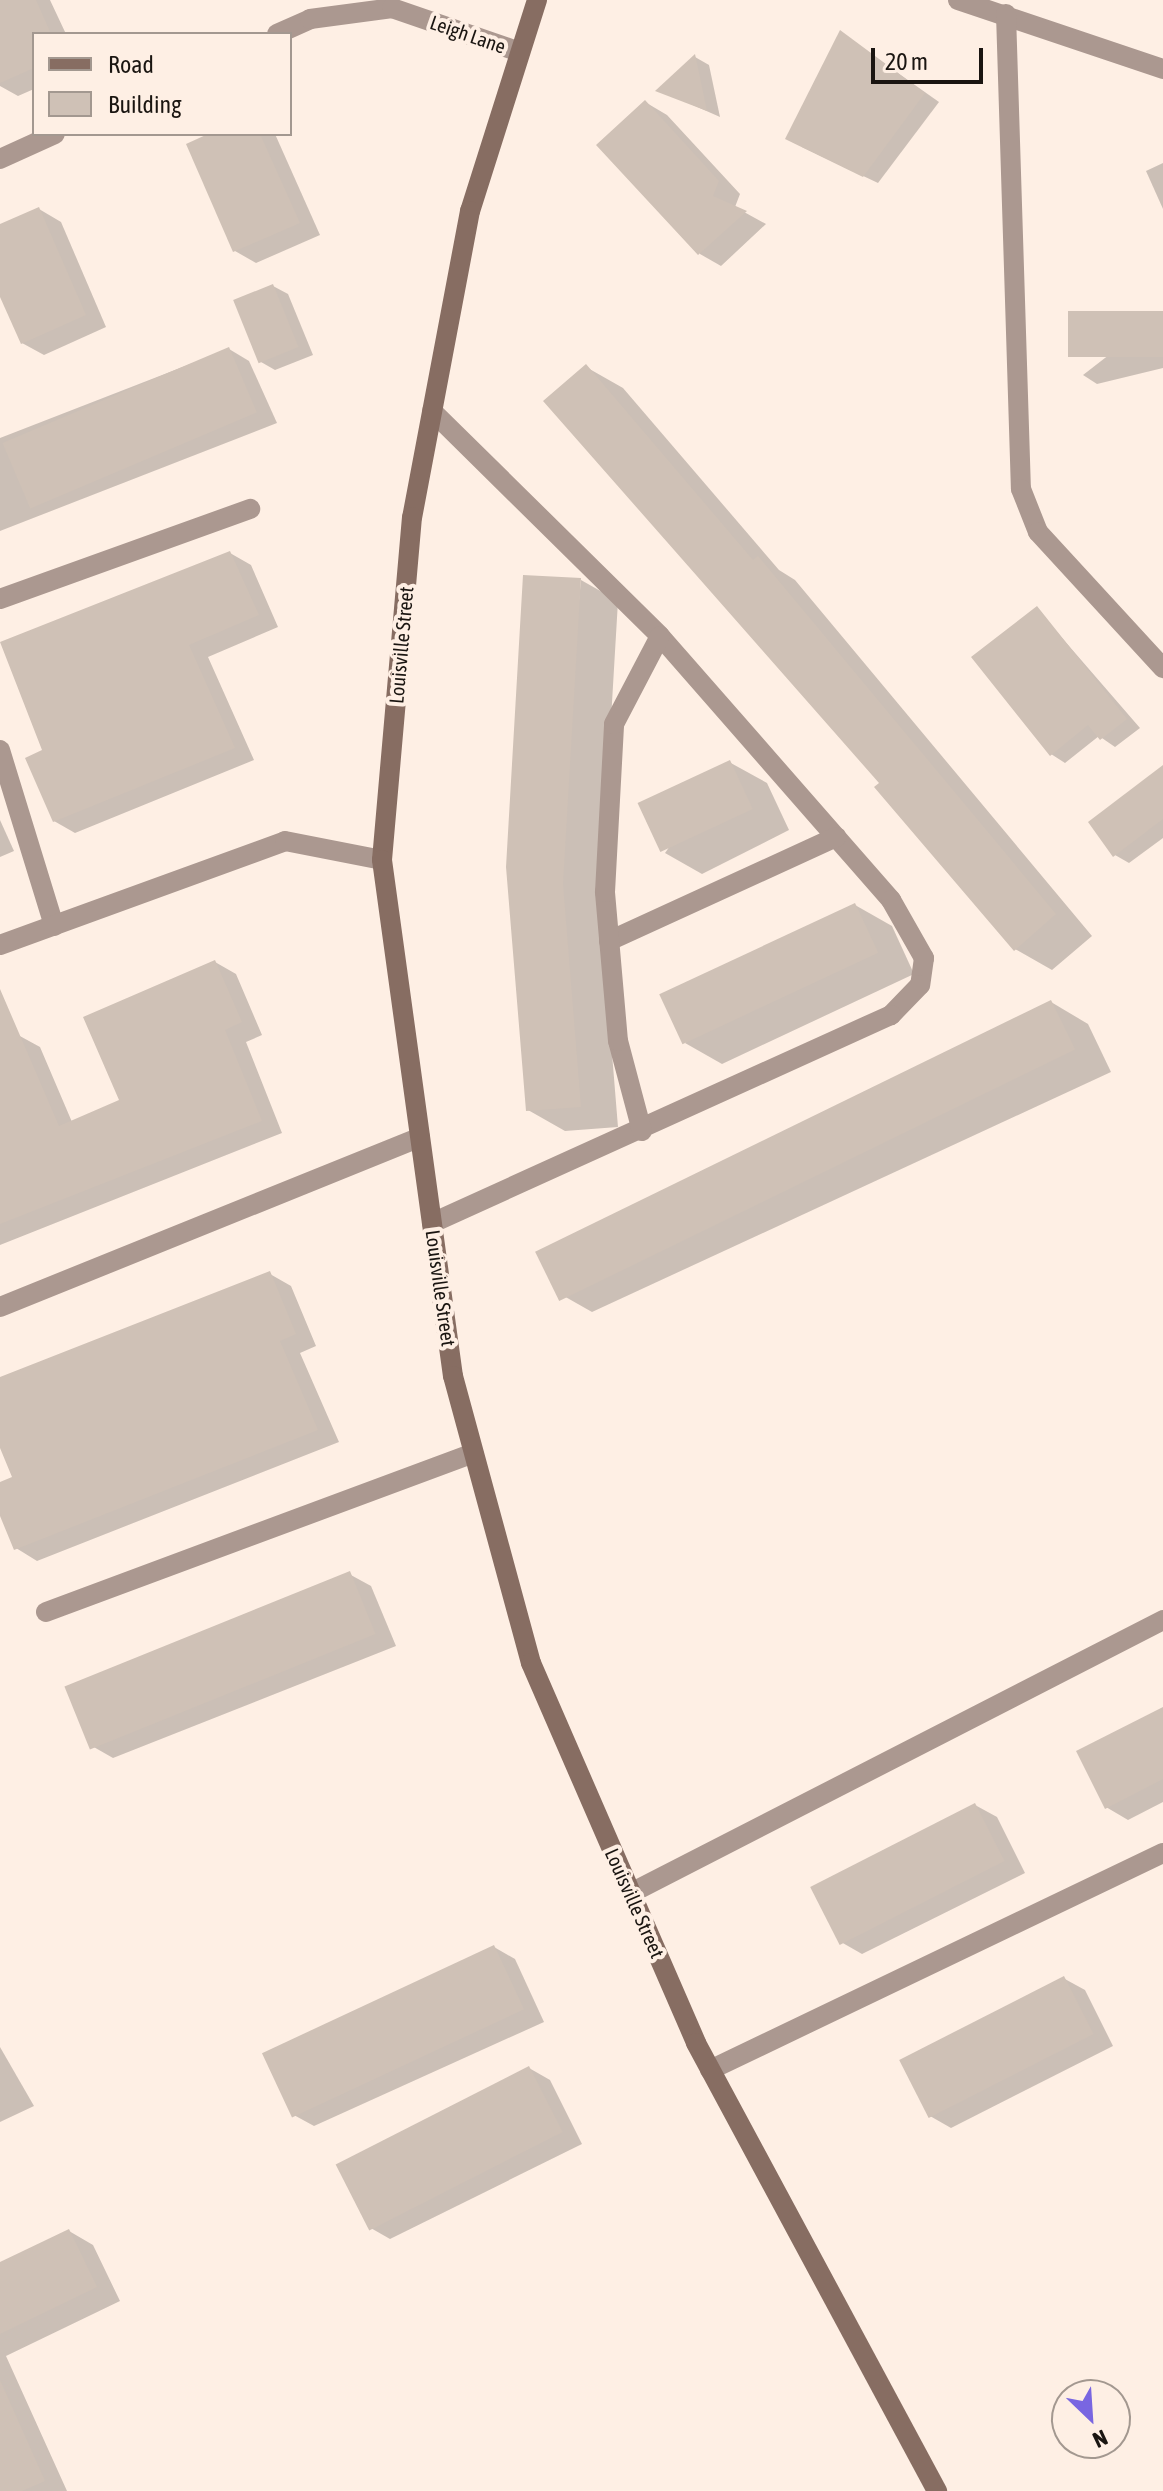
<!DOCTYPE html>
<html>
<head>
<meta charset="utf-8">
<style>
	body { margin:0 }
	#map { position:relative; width:1163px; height:2491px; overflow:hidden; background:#feefe4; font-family:"Asap Condensed",sans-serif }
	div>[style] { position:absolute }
	.shadow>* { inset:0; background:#0003 }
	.building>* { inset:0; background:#cfc1b6; transform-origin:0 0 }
	.lane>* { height:20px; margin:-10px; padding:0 10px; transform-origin:10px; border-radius:10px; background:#ab9890 }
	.street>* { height:20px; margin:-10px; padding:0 10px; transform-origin:10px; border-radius:10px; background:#ab9890 }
	.secondary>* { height:20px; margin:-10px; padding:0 10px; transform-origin:10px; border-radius:10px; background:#876d62 }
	span { translate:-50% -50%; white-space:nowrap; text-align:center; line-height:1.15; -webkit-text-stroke:8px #feefe4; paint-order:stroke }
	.street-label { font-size:20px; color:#1a1511 }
	.legend { position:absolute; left:32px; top:32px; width:260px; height:104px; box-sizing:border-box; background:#feefe4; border:2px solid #a39890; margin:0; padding:10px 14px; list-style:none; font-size:24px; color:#1a1511 }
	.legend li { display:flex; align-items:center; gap:16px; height:40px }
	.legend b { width:40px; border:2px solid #a39890 }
	.north { position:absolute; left:1051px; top:2379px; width:80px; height:80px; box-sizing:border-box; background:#feefe4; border:2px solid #a39890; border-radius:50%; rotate:155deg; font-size:22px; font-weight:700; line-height:32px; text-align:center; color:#1a1511 }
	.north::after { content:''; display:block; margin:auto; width:28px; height:36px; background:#7966e1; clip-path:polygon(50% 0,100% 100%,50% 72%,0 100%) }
	.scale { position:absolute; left:871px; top:48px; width:112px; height:36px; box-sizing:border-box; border:4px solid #1a1511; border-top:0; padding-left:10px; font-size:24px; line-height:28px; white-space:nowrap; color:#1a1511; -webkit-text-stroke:6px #feefe4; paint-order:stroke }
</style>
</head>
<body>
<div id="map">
	<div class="shadow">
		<i style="clip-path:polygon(0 0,50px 0,66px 34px,34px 34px,34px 89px,18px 96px,0 86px)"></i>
		<i style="clip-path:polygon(841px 33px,939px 102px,878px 183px,802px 147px)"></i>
		<i style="clip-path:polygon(695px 57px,709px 65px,720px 117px,659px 90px)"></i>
		<i style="clip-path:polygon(645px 102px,667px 115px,740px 194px,735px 207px,766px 224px,721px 266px,700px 254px)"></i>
		<i style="clip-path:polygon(213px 134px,275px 134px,320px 235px,256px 263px,235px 251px)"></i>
		<i style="clip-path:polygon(1163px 163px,1163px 209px,1146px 171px)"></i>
		<i style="clip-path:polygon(39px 209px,61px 222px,106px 327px,44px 355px,22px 343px,0 292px,0 227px)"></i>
		<i style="clip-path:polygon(273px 286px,288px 294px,313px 355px,275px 370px,261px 362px)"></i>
		<i style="clip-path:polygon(1163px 313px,1163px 368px,1097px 384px,1083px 375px)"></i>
		<i style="clip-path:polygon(229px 349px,249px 361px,277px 423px,0 531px,0 438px)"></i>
		<i style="clip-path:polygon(586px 367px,623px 388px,779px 570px,795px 580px,1092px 936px,1052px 970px,1015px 949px,882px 784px)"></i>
		<i style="clip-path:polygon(230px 553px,251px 565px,278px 627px,208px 657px,254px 760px,75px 833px,54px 821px,45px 751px)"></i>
		<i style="clip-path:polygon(581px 580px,618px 601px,600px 906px,618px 1127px,565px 1131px,528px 1110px)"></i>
		<i style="clip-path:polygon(1037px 609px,1140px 728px,1115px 747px,1099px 736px,1065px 763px,1051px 754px)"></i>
		<i style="clip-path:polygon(729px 762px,767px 783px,789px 830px,702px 874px,665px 853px)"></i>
		<i style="clip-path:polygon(1163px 768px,1163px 838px,1129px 863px,1115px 855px)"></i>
		<i style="clip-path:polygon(0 820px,14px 851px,0 857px)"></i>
		<i style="clip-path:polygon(855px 905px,892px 926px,914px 974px,722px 1064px,685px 1043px)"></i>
		<i style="clip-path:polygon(215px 962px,236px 974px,262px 1035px,246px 1042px,282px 1133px,0 1245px,0 1043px,18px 1035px,40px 1047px,72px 1122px,122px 1101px)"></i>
		<i style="clip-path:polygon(1051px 1002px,1088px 1024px,1111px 1072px,592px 1312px,555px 1291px)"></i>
		<i style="clip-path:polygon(270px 1274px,291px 1286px,316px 1346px,300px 1353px,339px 1442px,37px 1561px,16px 1548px,0 1511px,0 1484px,15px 1478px,0 1442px,0 1380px)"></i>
		<i style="clip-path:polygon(349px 1574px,371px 1586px,396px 1646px,113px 1758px,92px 1746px)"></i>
		<i style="clip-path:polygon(1163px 1709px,1163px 1802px,1128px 1820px,1106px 1807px)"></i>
		<i style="clip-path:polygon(975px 1805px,997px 1817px,1025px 1873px,862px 1954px,841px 1942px)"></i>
		<i style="clip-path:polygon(494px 1947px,515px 1959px,544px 2022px,314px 2126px,292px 2114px)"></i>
		<i style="clip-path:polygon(1063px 1978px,1085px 1990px,1113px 2046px,951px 2128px,930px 2116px)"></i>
		<i style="clip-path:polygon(0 2047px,34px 2106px,0 2122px)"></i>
		<i style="clip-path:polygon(529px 2068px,550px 2080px,582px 2144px,390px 2239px,369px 2227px)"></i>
		<i style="clip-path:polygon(69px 2231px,93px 2245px,120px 2301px,6px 2356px,67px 2491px,0 2491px,0 2264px)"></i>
	</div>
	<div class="building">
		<i style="clip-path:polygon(0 0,36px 0,51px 34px,34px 34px,34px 68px,0 83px)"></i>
		<i style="clip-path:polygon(840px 30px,925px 93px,863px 177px,785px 139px)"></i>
		<i style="clip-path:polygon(695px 54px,707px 111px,655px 91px)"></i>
		<i style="clip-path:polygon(645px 100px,719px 181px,713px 196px,747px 211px,698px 255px,596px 145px)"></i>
		<i style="clip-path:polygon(208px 134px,260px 134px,300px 223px,233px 252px,186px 144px)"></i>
		<i style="clip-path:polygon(39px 207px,86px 315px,21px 344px,0 297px,0 224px)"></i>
		<i style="left:273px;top:284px;width:68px;height:43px;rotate:68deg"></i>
		<i style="left:1163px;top:311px;width:46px;height:95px;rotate:90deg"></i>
		<i style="left:229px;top:347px;width:71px;height:246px;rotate:67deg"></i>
		<i style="clip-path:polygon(586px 364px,753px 560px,758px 556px,1056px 914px,1014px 951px,874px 787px,879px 783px,543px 401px)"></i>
		<i style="clip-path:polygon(230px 551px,259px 615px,189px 645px,235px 748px,53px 822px,25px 758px,42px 750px,0 642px)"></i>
		<i style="clip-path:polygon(523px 575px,581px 578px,563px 884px,581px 1107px,526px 1111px,506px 867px)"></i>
		<i style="clip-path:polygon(1037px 606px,1127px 719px,1100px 740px,1088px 725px,1050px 756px,971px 657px)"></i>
		<i style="left:730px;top:760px;width:54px;height:102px;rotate:65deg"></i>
		<i style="clip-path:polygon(1163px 765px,1163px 819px,1113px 857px,1088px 822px)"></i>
		<i style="left:855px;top:903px;width:55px;height:216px;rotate:65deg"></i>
		<i style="clip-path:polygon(215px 960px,242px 1022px,225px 1030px,262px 1121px,0 1224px,0 989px,59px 1126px,119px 1100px,83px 1017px)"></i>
		<i style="left:1051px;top:1000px;width:55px;height:574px;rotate:64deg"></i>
		<i style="clip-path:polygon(270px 1271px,296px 1334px,280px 1341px,318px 1430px,14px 1550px,0 1516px,0 1482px,12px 1477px,0 1448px,0 1377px)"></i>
		<i style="left:350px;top:1571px;width:68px;height:308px;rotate:68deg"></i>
		<i style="clip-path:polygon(1163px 1707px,1163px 1779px,1105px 1809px,1076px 1751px)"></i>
		<i style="left:975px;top:1803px;width:65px;height:185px;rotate:63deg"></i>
		<i style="left:494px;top:1945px;width:71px;height:256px;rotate:65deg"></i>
		<i style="left:1064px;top:1976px;width:65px;height:185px;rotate:63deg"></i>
		<i style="left:529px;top:2066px;width:74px;height:217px;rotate:63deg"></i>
		<i style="clip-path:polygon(69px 2229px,97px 2287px,0 2334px,0 2262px)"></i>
		<i style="clip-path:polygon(0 2380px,45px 2481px,22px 2491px,0 2491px)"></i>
	</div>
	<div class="lane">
		<i style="left:958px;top:0;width:216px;rotate:18.6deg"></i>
		<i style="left:1006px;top:14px;width:475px;rotate:88.2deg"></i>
		<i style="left:1021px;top:489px;width:46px;rotate:68.4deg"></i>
		<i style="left:1038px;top:532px;width:185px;rotate:47.4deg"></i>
		<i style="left:631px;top:1893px;width:598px;rotate:-27.16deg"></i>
		<i style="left:710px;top:2070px;width:502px;rotate:-25.6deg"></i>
	</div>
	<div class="street">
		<i style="left:277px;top:34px;width:36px;rotate:-24deg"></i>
		<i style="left:310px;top:19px;width:83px;rotate:-7.6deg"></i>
		<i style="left:392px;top:8px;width:135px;rotate:19deg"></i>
		<i style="left:0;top:159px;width:60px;rotate:-24.4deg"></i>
		<i style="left:432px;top:411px;width:320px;rotate:44.6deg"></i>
		<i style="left:660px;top:636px;width:351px;rotate:48.8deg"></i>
		<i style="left:891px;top:900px;width:67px;rotate:60.4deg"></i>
		<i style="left:924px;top:958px;width:27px;rotate:98deg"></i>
		<i style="left:920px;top:985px;width:42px;rotate:134deg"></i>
		<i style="left:891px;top:1015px;width:504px;rotate:155.62deg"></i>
		<i style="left:0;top:599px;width:266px;rotate:-19.8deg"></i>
		<i style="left:0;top:750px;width:184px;rotate:72.9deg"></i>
		<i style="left:609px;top:941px;width:250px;rotate:-24.6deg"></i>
		<i style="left:0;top:945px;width:303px;rotate:-20deg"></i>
		<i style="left:285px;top:841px;width:99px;rotate:11.1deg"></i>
		<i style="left:642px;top:1131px;width:93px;rotate:-104.9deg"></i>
		<i style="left:618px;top:1041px;width:150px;rotate:-95deg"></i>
		<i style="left:605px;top:892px;width:168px;rotate:-86.9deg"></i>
		<i style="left:614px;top:724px;width:99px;rotate:-62.4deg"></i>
		<i style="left:0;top:1307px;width:453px;rotate:-22deg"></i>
		<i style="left:46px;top:1612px;width:456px;rotate:-20.4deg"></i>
	</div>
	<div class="secondary">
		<i style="left:537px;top:0;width:221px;rotate:107.6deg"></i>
		<i style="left:470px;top:211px;width:311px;rotate:100.7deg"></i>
		<i style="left:412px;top:517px;width:344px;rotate:95deg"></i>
		<i style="left:382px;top:860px;width:521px;rotate:82.17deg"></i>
		<i style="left:453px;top:1376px;width:297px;rotate:74.8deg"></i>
		<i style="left:531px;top:1663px;width:414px;rotate:66.5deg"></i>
		<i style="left:696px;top:2043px;width:509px;rotate:61.72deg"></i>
	</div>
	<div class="street-label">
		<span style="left:468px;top:34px;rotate:19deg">Leigh Lane</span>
		<span style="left:401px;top:645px;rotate:-85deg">Louisville Street</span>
		<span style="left:441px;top:1288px;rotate:82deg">Louisville Street</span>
		<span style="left:635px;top:1903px;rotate:66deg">Louisville Street</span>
	</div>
	<ul class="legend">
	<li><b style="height:10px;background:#876d62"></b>Road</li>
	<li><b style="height:22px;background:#cfc1b6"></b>Building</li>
	</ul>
	<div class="north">N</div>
	<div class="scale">20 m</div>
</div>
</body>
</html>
